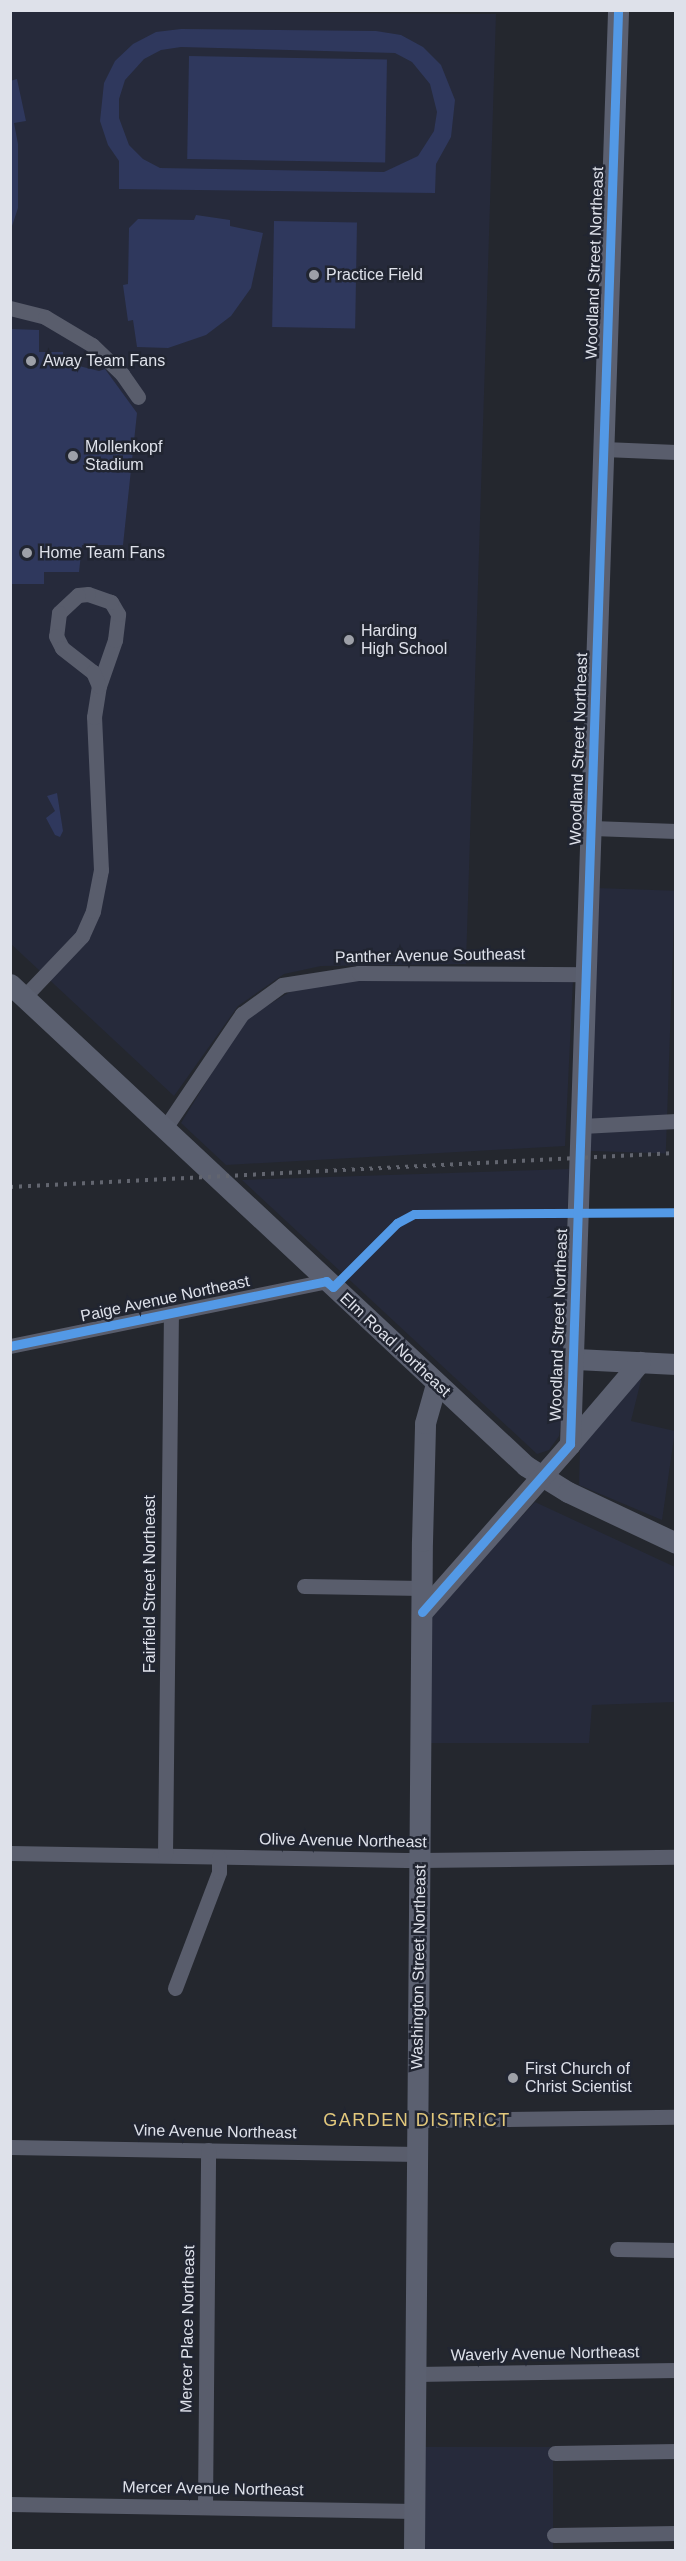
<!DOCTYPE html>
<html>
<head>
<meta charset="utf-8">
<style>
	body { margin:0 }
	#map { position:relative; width:686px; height:2561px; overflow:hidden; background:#24272e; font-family:Arial,sans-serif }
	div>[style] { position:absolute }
	.built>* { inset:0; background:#262a3b; transform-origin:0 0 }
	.green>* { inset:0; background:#2f385d; transform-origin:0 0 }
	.street>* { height:15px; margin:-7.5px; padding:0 7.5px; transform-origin:7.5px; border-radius:7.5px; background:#595d6c }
	.secondary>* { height:21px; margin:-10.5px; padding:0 10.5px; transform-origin:10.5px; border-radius:10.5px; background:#5b6070 }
	.rail>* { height:4px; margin-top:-2px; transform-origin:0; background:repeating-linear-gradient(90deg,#62656f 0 3px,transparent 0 9px) }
	.cycleway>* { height:9px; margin:-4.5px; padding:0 4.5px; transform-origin:4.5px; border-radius:4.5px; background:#5399e6 }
	.dots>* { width:16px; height:16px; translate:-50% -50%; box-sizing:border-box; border:3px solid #212531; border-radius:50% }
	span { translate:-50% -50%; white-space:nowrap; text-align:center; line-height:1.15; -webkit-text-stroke:5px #212531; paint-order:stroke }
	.street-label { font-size:16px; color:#dee1ea }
	.poi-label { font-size:16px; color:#dee1ea }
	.left { translate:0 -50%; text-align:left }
	.neighbourhood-label { font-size:18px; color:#e2c87c; letter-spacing:1.5px }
	.frame { position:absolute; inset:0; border:12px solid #dee1ea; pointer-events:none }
</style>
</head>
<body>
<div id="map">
	<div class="built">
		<i style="clip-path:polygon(10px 11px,496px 14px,466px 964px,321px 966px,284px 974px,238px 1006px,174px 1096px,11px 944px)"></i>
		<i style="left:596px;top:888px;width:79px;height:263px;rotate:2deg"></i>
		<i style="clip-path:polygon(573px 980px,565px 1146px,226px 1165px,181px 1123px,245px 1019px,293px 990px,347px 981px)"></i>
		<i style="clip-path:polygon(569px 1169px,561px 1420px,559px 1436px,549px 1450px,537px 1454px,242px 1180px)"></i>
		<i style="clip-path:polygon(642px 1376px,631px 1421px,675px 1431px,662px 1520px,579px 1485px,580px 1446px)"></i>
		<i style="clip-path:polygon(535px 1502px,675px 1567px,675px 1702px,592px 1705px,589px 1743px,427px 1743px,429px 1616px)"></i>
		<i style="left:553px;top:2447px;width:103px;height:133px;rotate:90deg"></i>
	</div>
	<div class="green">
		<i style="clip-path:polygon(evenodd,181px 29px,376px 31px,401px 35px,423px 47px,441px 65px,455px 100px,451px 137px,436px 164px,435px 193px,119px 189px,119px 161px,108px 145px,100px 121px,104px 83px,115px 61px,133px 44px,156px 32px,181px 29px,181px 47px,395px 53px,412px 62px,430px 84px,437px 112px,434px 131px,418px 156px,384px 172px,160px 168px,143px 159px,129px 145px,119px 118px,119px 99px,125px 80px,144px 59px,161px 50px,181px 47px)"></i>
		<i style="left:189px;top:56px;width:198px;height:103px;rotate:1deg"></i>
		<i style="clip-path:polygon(17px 79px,26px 121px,14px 123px,18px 144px,18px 208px,11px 229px,10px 81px)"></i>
		<i style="clip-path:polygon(196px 215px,230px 220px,230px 226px,263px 233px,251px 288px,231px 316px,206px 335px,168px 348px,137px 347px,133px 320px,128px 321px,123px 285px,128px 284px,129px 228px,138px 219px,194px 220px)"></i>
		<i style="left:274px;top:221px;width:83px;height:106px;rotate:1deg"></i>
		<i style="clip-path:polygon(11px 329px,39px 330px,39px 352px,63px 352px,63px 362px,99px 371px,105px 369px,137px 413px,123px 545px,82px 545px,79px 572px,44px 572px,44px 584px,11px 584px,11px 592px)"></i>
		<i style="clip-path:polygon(57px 793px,63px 831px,60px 837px,55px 835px,46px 818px,55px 811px,47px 796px)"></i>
	</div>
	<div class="street">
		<i style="left:10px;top:308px;width:36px;rotate:14deg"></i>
		<i style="left:45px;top:317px;width:55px;rotate:30.8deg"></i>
		<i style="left:92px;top:345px;width:42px;rotate:44deg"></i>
		<i style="left:122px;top:374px;width:28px;rotate:55deg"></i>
		<i style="left:604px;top:449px;width:72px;rotate:2.4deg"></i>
		<i style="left:592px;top:828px;width:84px;rotate:2deg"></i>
		<i style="left:24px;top:997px;width:84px;rotate:-46.4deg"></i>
		<i style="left:82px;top:936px;width:27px;rotate:-66deg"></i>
		<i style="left:93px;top:911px;width:42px;rotate:-79deg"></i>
		<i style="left:101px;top:870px;width:153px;rotate:-92.6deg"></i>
		<i style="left:94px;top:717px;width:31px;rotate:-81deg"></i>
		<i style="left:99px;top:686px;width:49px;rotate:-70.8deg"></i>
		<i style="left:115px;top:640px;width:26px;rotate:-83deg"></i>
		<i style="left:118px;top:614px;width:14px;rotate:-120deg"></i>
		<i style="left:111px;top:602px;width:24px;rotate:-161deg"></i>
		<i style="left:88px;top:594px;width:10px;rotate:174deg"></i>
		<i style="left:78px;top:595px;width:26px;rotate:137deg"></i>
		<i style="left:59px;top:613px;width:23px;rotate:97deg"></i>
		<i style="left:56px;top:636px;width:13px;rotate:63deg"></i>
		<i style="left:62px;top:648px;width:39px;rotate:38deg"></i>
		<i style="left:93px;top:672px;width:15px;rotate:67deg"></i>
		<i style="left:582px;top:1126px;width:94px;rotate:-3deg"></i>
		<i style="left:165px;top:1128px;width:138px;rotate:-56deg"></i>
		<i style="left:242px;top:1014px;width:49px;rotate:-35.9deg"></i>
		<i style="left:282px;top:985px;width:78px;rotate:-8.9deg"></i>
		<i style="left:359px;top:973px;width:228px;rotate:0.3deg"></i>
		<i style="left:10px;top:1346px;width:323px;rotate:-11.6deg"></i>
		<i style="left:304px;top:1586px;width:118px;rotate:1deg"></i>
		<i style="left:10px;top:1853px;width:410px;rotate:1deg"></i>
		<i style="left:420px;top:1860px;width:256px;rotate:-0.7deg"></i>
		<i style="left:165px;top:1855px;width:542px;rotate:-89.37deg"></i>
		<i style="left:175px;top:1988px;width:124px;rotate:-69.2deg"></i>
		<i style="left:219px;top:1872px;width:15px;rotate:-90deg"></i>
		<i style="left:419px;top:2120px;width:257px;rotate:-0.7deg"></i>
		<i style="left:10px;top:2147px;width:408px;rotate:1deg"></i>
		<i style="left:617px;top:2249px;width:59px;rotate:1deg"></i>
		<i style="left:416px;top:2374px;width:260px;rotate:-0.9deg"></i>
		<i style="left:555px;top:2453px;width:121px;rotate:-0.9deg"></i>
		<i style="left:10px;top:2504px;width:404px;rotate:1deg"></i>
		<i style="left:205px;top:2507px;width:357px;rotate:-89.5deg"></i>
		<i style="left:554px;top:2535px;width:122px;rotate:-0.9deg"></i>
	</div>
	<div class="secondary">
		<i style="left:10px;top:984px;width:706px;rotate:43.05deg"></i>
		<i style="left:526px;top:1466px;width:49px;rotate:31.8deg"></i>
		<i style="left:568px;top:1492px;width:119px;rotate:25.3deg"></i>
		<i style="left:576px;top:1359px;width:100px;rotate:2.9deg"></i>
		<i style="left:570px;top:1444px;width:108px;rotate:-49.5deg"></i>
		<i style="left:422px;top:1612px;width:224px;rotate:-48.6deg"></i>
		<i style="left:570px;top:1444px;width:1435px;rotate:-88.08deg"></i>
		<i style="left:414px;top:2550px;width:1009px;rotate:-89.55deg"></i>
		<i style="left:422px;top:1541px;width:118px;rotate:-88.5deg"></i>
		<i style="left:425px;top:1423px;width:41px;rotate:-74.2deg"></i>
	</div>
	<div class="rail">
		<i style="left:10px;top:1187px;width:667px;rotate:-2.92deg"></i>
	</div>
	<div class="cycleway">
		<i style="left:10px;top:1346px;width:323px;rotate:-11.6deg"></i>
		<i style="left:326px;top:1281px;width:9px;rotate:41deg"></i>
		<i style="left:333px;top:1287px;width:91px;rotate:-45deg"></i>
		<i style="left:397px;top:1223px;width:19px;rotate:-28deg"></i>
		<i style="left:414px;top:1214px;width:262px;rotate:-0.4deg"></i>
		<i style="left:422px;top:1612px;width:224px;rotate:-48.6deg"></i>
		<i style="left:570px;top:1444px;width:1435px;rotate:-88.08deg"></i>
	</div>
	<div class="dots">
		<i style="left:314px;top:275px;background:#9da0a8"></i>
		<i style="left:31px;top:361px;background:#9da0a8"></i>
		<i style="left:73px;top:456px;background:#9da0a8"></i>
		<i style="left:27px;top:553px;background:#9da0a8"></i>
		<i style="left:349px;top:640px;background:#9da0a8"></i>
		<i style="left:513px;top:2078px;background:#9da0a8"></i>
	</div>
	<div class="street-label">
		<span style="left:595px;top:263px;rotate:-88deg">Woodland Street Northeast</span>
		<span style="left:579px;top:749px;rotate:-88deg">Woodland Street Northeast</span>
		<span style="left:430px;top:956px;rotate:-1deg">Panther Avenue Southeast</span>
		<span style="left:165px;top:1299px;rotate:-12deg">Paige Avenue Northeast</span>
		<span style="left:559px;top:1325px;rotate:-88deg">Woodland Street Northeast</span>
		<span style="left:395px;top:1345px;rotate:43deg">Elm Road Northeast</span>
		<span style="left:150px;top:1584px;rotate:-90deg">Fairfield Street Northeast</span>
		<span style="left:343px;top:1841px;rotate:1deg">Olive Avenue Northeast</span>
		<span style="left:419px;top:1967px;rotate:-89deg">Washington Street Northeast</span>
		<span style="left:215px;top:2132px;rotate:1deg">Vine Avenue Northeast</span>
		<span style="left:188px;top:2329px;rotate:-89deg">Mercer Place Northeast</span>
		<span style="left:545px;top:2354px;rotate:-1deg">Waverly Avenue Northeast</span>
		<span style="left:213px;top:2489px;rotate:1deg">Mercer Avenue Northeast</span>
	</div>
	<div class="poi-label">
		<span class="left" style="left:326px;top:275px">Practice Field</span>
		<span class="left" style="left:43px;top:361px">Away Team Fans</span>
		<span class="left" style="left:85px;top:456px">Mollenkopf<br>Stadium</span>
		<span class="left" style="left:39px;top:553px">Home Team Fans</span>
		<span class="left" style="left:361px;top:640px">Harding<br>High School</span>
		<span class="left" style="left:525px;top:2078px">First Church of<br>Christ Scientist</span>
	</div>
	<div class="neighbourhood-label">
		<span style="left:417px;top:2120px">GARDEN DISTRICT</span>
	</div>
	<div class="frame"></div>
</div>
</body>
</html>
